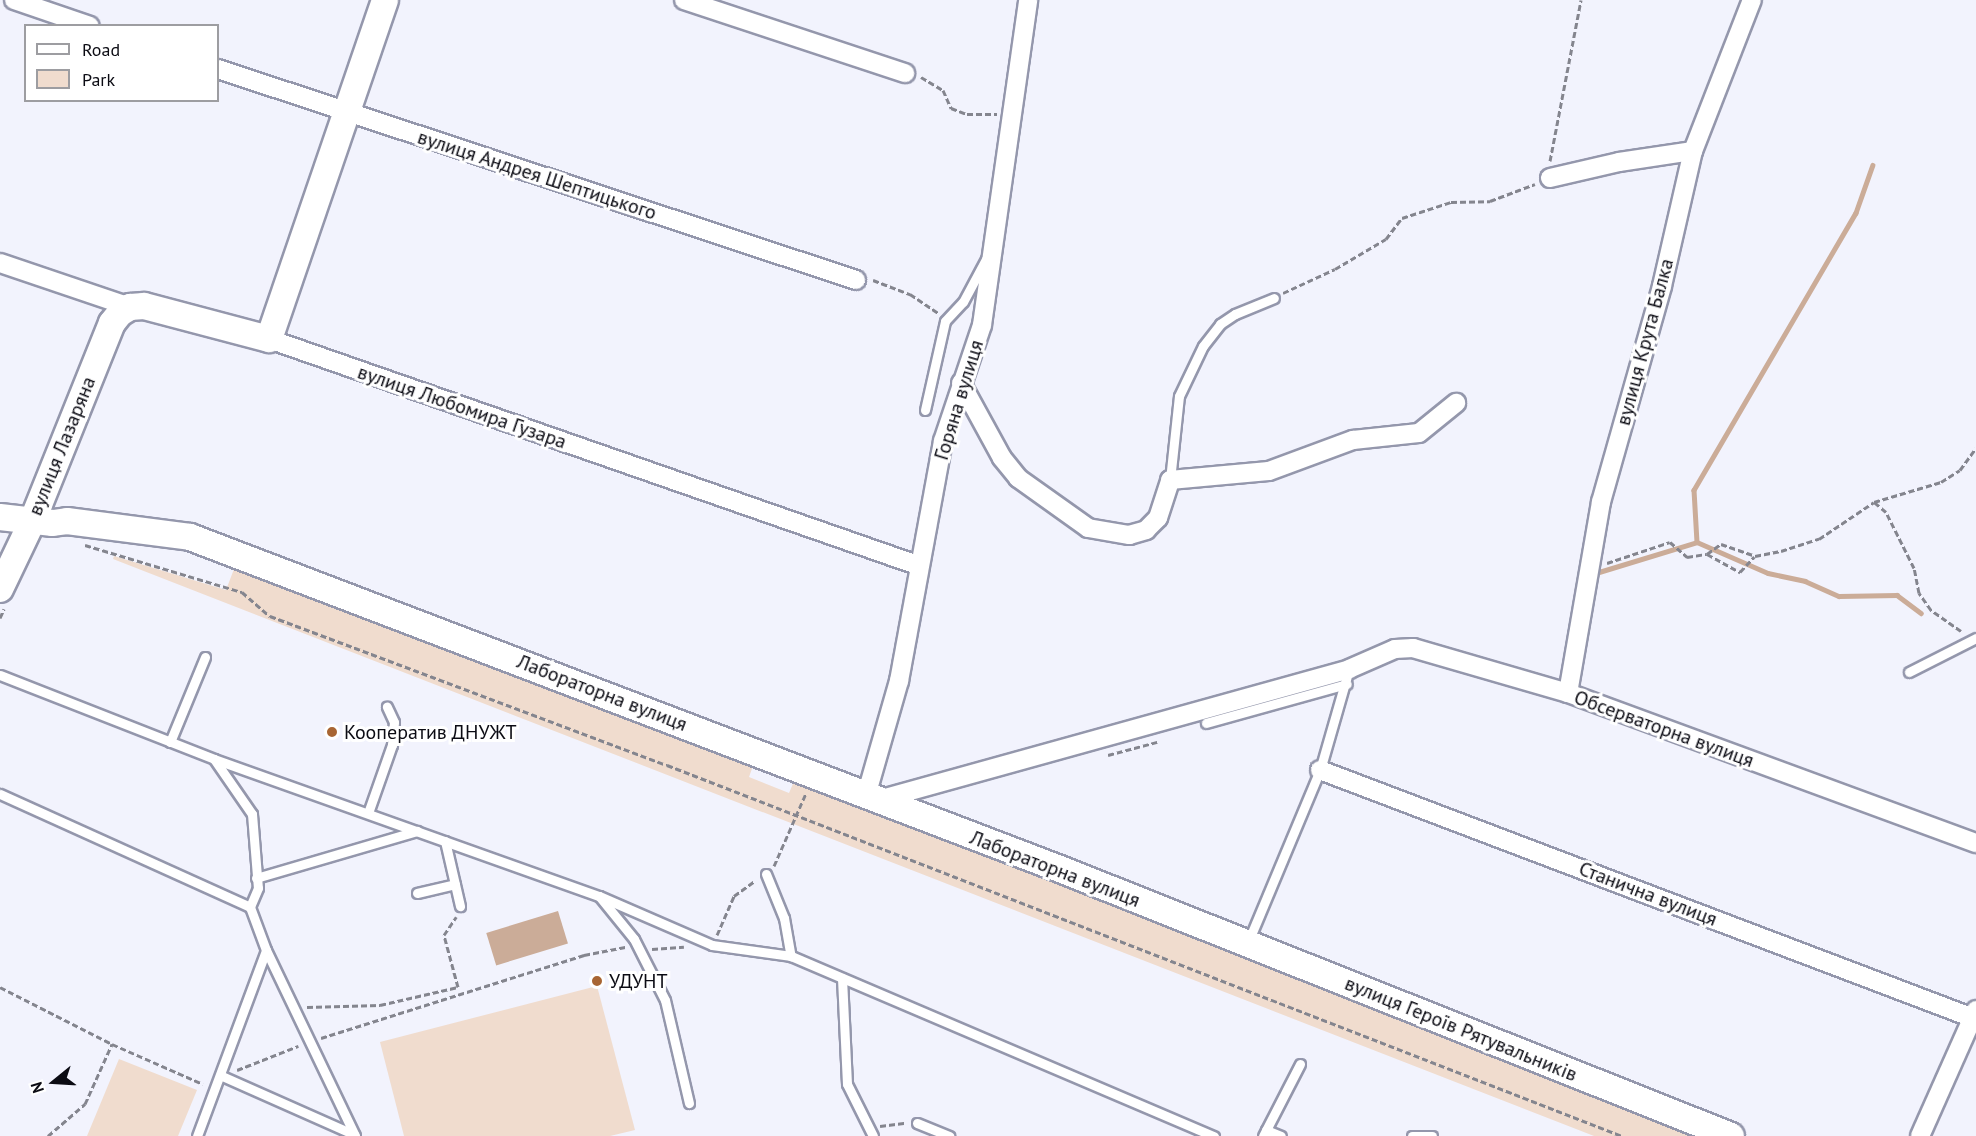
<!DOCTYPE html>
<html>
<head>
<meta charset="utf-8">
<style>
	body { margin:0 }
	#map { position:relative; width:1976px; height:1136px; overflow:hidden; background:#f2f3fd; font-family:"PT Sans",sans-serif }
	div>[style] { position:absolute }
	.green>* { inset:0; background:#f0dcce }
	.water>* { inset:0; background:#cbac98; transform-origin:0 0 }
	.stream>* { height:4.5px; margin:-2.25px; padding:0 2.25px; transform-origin:2.25px; border-radius:2.25px; background:#cbac98 }
	.path>* { height:3px; margin-top:-1.5px; transform-origin:0; background:repeating-linear-gradient(90deg,#84858e 0 6px,transparent 0 9px) }
	.roads { filter:drop-shadow(2px 0 #9497ac) drop-shadow(-2px 0 #9497ac) drop-shadow(0 2px #9497ac) drop-shadow(0 -2px #9497ac) }
	.lane>* { height:9px; margin:-4.5px; padding:0 4.5px; transform-origin:4.5px; border-radius:4.5px; background:#fff }
	.street>* { height:18px; margin:-9px; padding:0 9px; transform-origin:9px; border-radius:9px; background:#fff }
	.secondary>* { height:26px; margin:-13px; padding:0 13px; transform-origin:13px; border-radius:13px; background:#fff }
	.dots>* { width:16px; height:16px; translate:-50% -50%; box-sizing:border-box; border:3px solid #fff; border-radius:50% }
	span { translate:-50% -50%; white-space:nowrap; text-align:center; line-height:1.15; -webkit-text-stroke:6px #fff; paint-order:stroke }
	.street-label { font-size:20px; color:#0b0b13 }
	.poi-label { font-size:20px; color:#0b0b13 }
	.left { translate:0 -50%; text-align:left }
	.legend { position:absolute; left:24px; top:24px; width:195px; height:78px; box-sizing:border-box; background:#fff; border:2px solid #9d9da1; margin:0; padding:8px 10px; list-style:none; font-size:18px; color:#0b0b13 }
	.legend li { display:flex; align-items:center; gap:12px; height:30px }
	.legend b { width:30px; border:2px solid #9d9da1 }
	.north { position:absolute; left:24px; top:1052px; width:60px; height:60px; -webkit-text-stroke:4px #fff; paint-order:stroke; rotate:252deg; font-size:16px; font-weight:700; line-height:24px; text-align:center; color:#0b0b13 }
	.north::after { content:''; display:block; margin:auto; width:21px; height:27px; background:#0b0b13; clip-path:polygon(50% 0,100% 100%,50% 72%,0 100%) }
</style>
</head>
<body>
<div id="map">
	<div class="green">
		<i style="clip-path:polygon(114px 556px,226px 590px,234px 569px,754px 763px,749px 777px,789px 793px,795px 779px,1713px 1136px,1594px 1136px,113px 559px)"></i>
		<i style="clip-path:polygon(597px 986px,635px 1130px,610px 1136px,404px 1136px,380px 1042px)"></i>
		<i style="clip-path:polygon(119px 1059px,197px 1090px,178px 1136px,87px 1136px)"></i>
	</div>
	<div class="water">
		<i style="left:558px;top:911px;width:34px;height:75px;rotate:73deg"></i>
	</div>
	<div class="stream">
		<i style="left:1873px;top:165px;width:51px;rotate:109.5deg"></i>
		<i style="left:1856px;top:213px;width:321px;rotate:120.3deg"></i>
		<i style="left:1694px;top:490px;width:52px;rotate:86.7deg"></i>
		<i style="left:1697px;top:542px;width:77px;rotate:23.6deg"></i>
		<i style="left:1768px;top:573px;width:38px;rotate:12deg"></i>
		<i style="left:1805px;top:581px;width:37px;rotate:24deg"></i>
		<i style="left:1839px;top:596px;width:58px;rotate:-1deg"></i>
		<i style="left:1897px;top:595px;width:30px;rotate:37deg"></i>
		<i style="left:1599px;top:572px;width:102px;rotate:-17deg"></i>
	</div>
	<div class="path">
		<i style="left:921px;top:77px;width:26px;rotate:31deg"></i>
		<i style="left:943px;top:90px;width:20px;rotate:66deg"></i>
		<i style="left:951px;top:108px;width:17px;rotate:21deg"></i>
		<i style="left:967px;top:114px;width:30px"></i>
		<i style="left:1550px;top:161px;width:164px;rotate:-79.1deg"></i>
		<i style="left:873px;top:280px;width:40px;rotate:21deg"></i>
		<i style="left:910px;top:294px;width:34px;rotate:34deg"></i>
		<i style="left:1283px;top:293px;width:57px;rotate:-24.8deg"></i>
		<i style="left:1335px;top:269px;width:59px;rotate:-30.5deg"></i>
		<i style="left:1386px;top:239px;width:26px;rotate:-53deg"></i>
		<i style="left:1402px;top:218px;width:52px;rotate:-18.1deg"></i>
		<i style="left:1451px;top:202px;width:39px;rotate:-1deg"></i>
		<i style="left:1490px;top:201px;width:48px;rotate:-20.7deg"></i>
		<i style="left:85px;top:545px;width:164px;rotate:16.7deg"></i>
		<i style="left:242px;top:592px;width:37px;rotate:41deg"></i>
		<i style="left:270px;top:616px;width:424px;rotate:20.6deg"></i>
		<i style="left:667px;top:765px;width:1025px;rotate:21.23deg"></i>
		<i style="left:1707px;top:554px;width:38px;rotate:29deg"></i>
		<i style="left:1740px;top:572px;width:21px;rotate:-47deg"></i>
		<i style="left:1607px;top:563px;width:66px;rotate:-18.4deg"></i>
		<i style="left:1670px;top:542px;width:23px;rotate:41deg"></i>
		<i style="left:1687px;top:557px;width:20px;rotate:-9deg"></i>
		<i style="left:1707px;top:554px;width:17px;rotate:-36deg"></i>
		<i style="left:1721px;top:544px;width:36px;rotate:19deg"></i>
		<i style="left:1755px;top:556px;width:26px;rotate:-11deg"></i>
		<i style="left:1781px;top:551px;width:40px;rotate:-18deg"></i>
		<i style="left:1819px;top:539px;width:66px;rotate:-33.9deg"></i>
		<i style="left:0;top:618px;width:10px;rotate:-66deg"></i>
		<i style="left:1961px;top:631px;width:37px;rotate:-145deg"></i>
		<i style="left:1931px;top:610px;width:21px;rotate:-125deg"></i>
		<i style="left:1919px;top:593px;width:25px;rotate:-101deg"></i>
		<i style="left:1914px;top:568px;width:63px;rotate:-116.6deg"></i>
		<i style="left:1886px;top:512px;width:16px;rotate:-140deg"></i>
		<i style="left:1874px;top:502px;width:70px;rotate:-16.6deg"></i>
		<i style="left:1941px;top:482px;width:22px;rotate:-32deg"></i>
		<i style="left:1960px;top:470px;width:27px;rotate:-54deg"></i>
		<i style="left:1108px;top:755px;width:51px;rotate:-14.9deg"></i>
		<i style="left:774px;top:866px;width:80px;rotate:-66.3deg"></i>
		<i style="left:717px;top:935px;width:43px;rotate:-66.4deg"></i>
		<i style="left:734px;top:896px;width:26px;rotate:-36deg"></i>
		<i style="left:652px;top:949px;width:32px;rotate:-4deg"></i>
		<i style="left:0;top:987px;width:126px;rotate:27deg"></i>
		<i style="left:307px;top:1007px;width:73px;rotate:-1.6deg"></i>
		<i style="left:380px;top:1005px;width:80px;rotate:-13deg"></i>
		<i style="left:458px;top:987px;width:54px;rotate:-105.1deg"></i>
		<i style="left:444px;top:935px;width:22px;rotate:-56deg"></i>
		<i style="left:321px;top:1038px;width:276px;rotate:-17.5deg"></i>
		<i style="left:584px;top:955px;width:42px;rotate:-11deg"></i>
		<i style="left:237px;top:1070px;width:66px;rotate:-21.5deg"></i>
		<i style="left:880px;top:1126px;width:26px;rotate:-7deg"></i>
		<i style="left:48px;top:1136px;width:49px;rotate:-40.9deg"></i>
		<i style="left:85px;top:1104px;width:66px;rotate:-65.8deg"></i>
		<i style="left:112px;top:1044px;width:99px;rotate:23.7deg"></i>
	</div>
	<div class="roads">
		<div class="lane">
			<i style="left:925px;top:410px;width:91px;rotate:-77.3deg"></i>
			<i style="left:945px;top:321px;width:26px;rotate:-47deg"></i>
			<i style="left:963px;top:302px;width:49px;rotate:-61.9deg"></i>
			<i style="left:1170px;top:480px;width:84px;rotate:-83.9deg"></i>
			<i style="left:1179px;top:396px;width:55px;rotate:-64.4deg"></i>
			<i style="left:1203px;top:346px;width:28px;rotate:-52deg"></i>
			<i style="left:1220px;top:324px;width:18px;rotate:-34deg"></i>
			<i style="left:1235px;top:314px;width:42px;rotate:-22.3deg"></i>
			<i style="left:1909px;top:672px;width:75px;rotate:-26.9deg"></i>
			<i style="left:0;top:675px;width:230px;rotate:21.4deg"></i>
			<i style="left:214px;top:759px;width:67px;rotate:55.4deg"></i>
			<i style="left:252px;top:814px;width:74px;rotate:85.4deg"></i>
			<i style="left:258px;top:888px;width:21px;rotate:113deg"></i>
			<i style="left:250px;top:907px;width:46px;rotate:69.6deg"></i>
			<i style="left:266px;top:950px;width:206px;rotate:64.4deg"></i>
			<i style="left:1206px;top:723px;width:146px;rotate:-15.5deg"></i>
			<i style="left:170px;top:742px;width:92px;rotate:-67.6deg"></i>
			<i style="left:214px;top:759px;width:409px;rotate:19.6deg"></i>
			<i style="left:599px;top:896px;width:55px;rotate:50.9deg"></i>
			<i style="left:634px;top:939px;width:68px;rotate:63.1deg"></i>
			<i style="left:665px;top:1000px;width:106px;rotate:76.9deg"></i>
			<i style="left:0;top:794px;width:274px;rotate:24.3deg"></i>
			<i style="left:368px;top:813px;width:72px;rotate:-70.6deg"></i>
			<i style="left:392px;top:745px;width:23px;rotate:-85deg"></i>
			<i style="left:394px;top:722px;width:17px;rotate:-115deg"></i>
			<i style="left:445px;top:841px;width:67px;rotate:77deg"></i>
			<i style="left:766px;top:874px;width:48px;rotate:67.8deg"></i>
			<i style="left:784px;top:918px;width:39px;rotate:80deg"></i>
			<i style="left:256px;top:878px;width:168px;rotate:-16.3deg"></i>
			<i style="left:417px;top:893px;width:39px;rotate:-13deg"></i>
			<i style="left:599px;top:896px;width:123px;rotate:23.4deg"></i>
			<i style="left:712px;top:945px;width:80px;rotate:7.9deg"></i>
			<i style="left:791px;top:956px;width:460px;rotate:23.1deg"></i>
			<i style="left:1248px;top:942px;width:186px;rotate:-67.3deg"></i>
			<i style="left:1320px;top:770px;width:105px;rotate:-74deg"></i>
			<i style="left:842px;top:978px;width:106px;rotate:87.3deg"></i>
			<i style="left:847px;top:1084px;width:58px;rotate:63.4deg"></i>
			<i style="left:222px;top:1076px;width:145px;rotate:23.9deg"></i>
			<i style="left:917px;top:1123px;width:35px;rotate:22deg"></i>
			<i style="left:1266px;top:1130px;width:16px;rotate:22deg"></i>
			<i style="left:197px;top:1136px;width:198px;rotate:-69.6deg"></i>
			<i style="left:1263px;top:1136px;width:81px;rotate:-62.8deg"></i>
			<i style="left:1412px;top:1136px;width:20px"></i>
		</div>
		<div class="street">
			<i style="left:14px;top:0;width:80px;rotate:18.9deg"></i>
			<i style="left:684px;top:0;width:233px;rotate:18.3deg"></i>
			<i style="left:218px;top:69px;width:672px;rotate:18.3deg"></i>
			<i style="left:1550px;top:178px;width:71px;rotate:-13.1deg"></i>
			<i style="left:1619px;top:162px;width:75px;rotate:-8.5deg"></i>
			<i style="left:0;top:263px;width:137px;rotate:18.7deg"></i>
			<i style="left:269px;top:339px;width:689px;rotate:19.22deg"></i>
			<i style="left:961px;top:383px;width:85px;rotate:61.3deg"></i>
			<i style="left:1002px;top:458px;width:26px;rotate:51deg"></i>
			<i style="left:1018px;top:478px;width:86px;rotate:35.5deg"></i>
			<i style="left:1088px;top:528px;width:42px;rotate:9.7deg"></i>
			<i style="left:1129px;top:535px;width:18px;rotate:-16deg"></i>
			<i style="left:1146px;top:530px;width:17px;rotate:-45deg"></i>
			<i style="left:1158px;top:518px;width:40px;rotate:-72deg"></i>
			<i style="left:1170px;top:480px;width:99px;rotate:-5.2deg"></i>
			<i style="left:1269px;top:471px;width:90px;rotate:-20.3deg"></i>
			<i style="left:1353px;top:440px;width:66px;rotate:-6.1deg"></i>
			<i style="left:1419px;top:433px;width:48px;rotate:-39deg"></i>
			<i style="left:1568px;top:693px;width:194px;rotate:-80.2deg"></i>
			<i style="left:1601px;top:502px;width:224px;rotate:-74.2deg"></i>
			<i style="left:1662px;top:286px;width:139px;rotate:-77.1deg"></i>
			<i style="left:1693px;top:151px;width:162px;rotate:-68.7deg"></i>
			<i style="left:1320px;top:770px;width:702px;rotate:20.79deg"></i>
			<i style="left:866px;top:796px;width:120px;rotate:-74deg"></i>
			<i style="left:899px;top:681px;width:244px;rotate:-79.6deg"></i>
			<i style="left:943px;top:441px;width:122px;rotate:-71.4deg"></i>
			<i style="left:982px;top:325px;width:328px;rotate:-81.9deg"></i>
			<i style="left:878px;top:800px;width:489px;rotate:-15.5deg"></i>
			<i style="left:1349px;top:669px;width:50px;rotate:-23.5deg"></i>
			<i style="left:1395px;top:649px;width:18px;rotate:-3deg"></i>
			<i style="left:1413px;top:648px;width:161px;rotate:16.2deg"></i>
			<i style="left:1568px;top:693px;width:435px;rotate:20.2deg"></i>
			<i style="left:1920px;top:1136px;width:138px;rotate:-66deg"></i>
		</div>
		<div class="secondary">
			<i style="left:0;top:517px;width:53px;rotate:6.5deg"></i>
			<i style="left:53px;top:523px;width:14px;rotate:-8deg"></i>
			<i style="left:67px;top:521px;width:124px;rotate:7.4deg"></i>
			<i style="left:190px;top:537px;width:931px;rotate:20.89deg"></i>
			<i style="left:1060px;top:869px;width:722px;rotate:21.7deg"></i>
			<i style="left:0;top:589px;width:74px;rotate:-64.5deg"></i>
			<i style="left:32px;top:522px;width:214px;rotate:-68.1deg"></i>
			<i style="left:112px;top:323px;width:13px;rotate:-51deg"></i>
			<i style="left:120px;top:313px;width:12px;rotate:-31deg"></i>
			<i style="left:130px;top:307px;width:14px;rotate:-4deg"></i>
			<i style="left:144px;top:306px;width:129px;rotate:14.8deg"></i>
			<i style="left:269px;top:339px;width:358px;rotate:-71.1deg"></i>
		</div>
	</div>
	<div class="dots">
		<i style="left:332px;top:732px;background:#a86533"></i>
		<i style="left:597px;top:981px;background:#a86533"></i>
	</div>
	<div class="street-label">
		<span style="left:537px;top:175px;rotate:18deg">вулиця Андрея Шептицького</span>
		<span style="left:1645px;top:342px;rotate:-75deg">вулиця Крута Балка</span>
		<span style="left:959px;top:400px;rotate:-73deg">Горяна вулиця</span>
		<span style="left:462px;top:407px;rotate:19deg">вулиця Любомира Гузара</span>
		<span style="left:62px;top:446px;rotate:-68deg">вулиця Лазаряна</span>
		<span style="left:602px;top:693px;rotate:21deg">Лабораторна вулиця</span>
		<span style="left:1664px;top:729px;rotate:20deg">Обсерваторна вулиця</span>
		<span style="left:1055px;top:869px;rotate:21deg">Лабораторна вулиця</span>
		<span style="left:1648px;top:894px;rotate:21deg">Станична вулиця</span>
		<span style="left:1461px;top:1029px;rotate:22deg">вулиця Героїв Рятувальників</span>
	</div>
	<div class="poi-label">
		<span class="left" style="left:344px;top:732px">Кооператив ДНУЖТ</span>
		<span class="left" style="left:609px;top:981px">УДУНТ</span>
	</div>
	<ul class="legend">
	<li><b style="height:8px;background:#fff"></b>Road</li>
	<li><b style="height:16px;background:#f0dcce"></b>Park</li>
	</ul>
	<div class="north">N</div>
</div>
</body>
</html>
